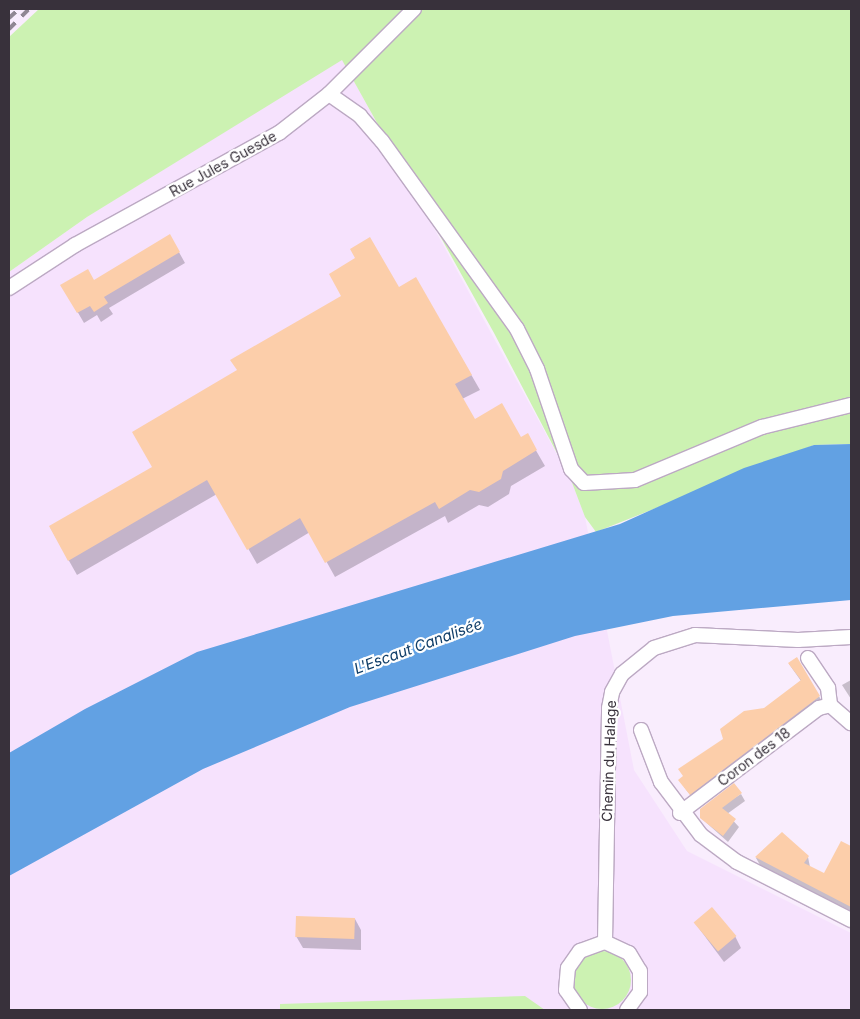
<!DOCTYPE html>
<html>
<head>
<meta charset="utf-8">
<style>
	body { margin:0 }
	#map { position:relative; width:860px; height:1019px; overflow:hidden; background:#f9edfd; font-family:Inter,sans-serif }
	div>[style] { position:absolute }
	.built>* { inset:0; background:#f6e2fd }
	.green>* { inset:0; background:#ccf2b2 }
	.round { border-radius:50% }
	.water>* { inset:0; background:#62a1e3 }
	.shadow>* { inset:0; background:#0003 }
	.building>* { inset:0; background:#fcceaa; transform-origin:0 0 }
	.roads { filter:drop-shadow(1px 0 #bca9c3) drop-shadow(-1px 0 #bca9c3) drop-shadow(0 1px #bca9c3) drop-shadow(0 -1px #bca9c3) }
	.street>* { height:14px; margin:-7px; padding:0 7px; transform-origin:7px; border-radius:7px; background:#fff }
	.rail>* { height:4px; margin-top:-2px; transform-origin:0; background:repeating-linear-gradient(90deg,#908793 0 9px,transparent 0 18px) }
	span { translate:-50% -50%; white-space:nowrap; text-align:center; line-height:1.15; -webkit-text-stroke:4.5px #fff; paint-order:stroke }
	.street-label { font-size:14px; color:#38313b }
	.water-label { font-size:15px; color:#103e69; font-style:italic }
	.frame { position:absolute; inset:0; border:10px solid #38313b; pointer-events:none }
</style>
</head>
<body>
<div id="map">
	<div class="built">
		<i style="clip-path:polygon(342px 59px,571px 480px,585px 517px,634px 770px,687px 851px,851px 933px,851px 1010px,9px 1010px,9px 272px,87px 217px)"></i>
	</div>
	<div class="green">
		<i style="clip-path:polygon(39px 9px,851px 9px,851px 444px,814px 445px,596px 532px,585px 517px,571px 480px,494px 333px,342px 60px,87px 217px,9px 272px,9px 37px)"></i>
		<i class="round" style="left:573px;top:951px;width:58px;height:58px"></i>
		<i style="clip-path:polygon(525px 996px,545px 1010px,280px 1010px,280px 1004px)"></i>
	</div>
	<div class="water">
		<i style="clip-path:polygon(851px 444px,851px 600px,673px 616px,575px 636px,350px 707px,203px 769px,9px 876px,9px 753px,85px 709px,197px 652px,620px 524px,744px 468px,814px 445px)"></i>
	</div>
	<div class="shadow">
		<i style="clip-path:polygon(170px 236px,185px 263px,109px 308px,113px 314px,101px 322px,97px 315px,84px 323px,62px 285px,94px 281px)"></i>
		<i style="clip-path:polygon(416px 279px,480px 390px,462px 399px,474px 421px,521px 439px,527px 435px,545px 466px,511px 486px,509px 494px,488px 507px,479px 505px,448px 523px,445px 516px,335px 577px,310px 532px,257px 564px,217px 494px,77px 575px,50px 527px,154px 467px)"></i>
		<i style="clip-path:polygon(796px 658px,823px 703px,695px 801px,684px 787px,684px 777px,801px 681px,789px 664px)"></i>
		<i style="clip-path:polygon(851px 680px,851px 699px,842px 685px)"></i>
		<i style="clip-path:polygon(741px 794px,745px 801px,727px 814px,739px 827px,728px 842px,701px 818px)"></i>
		<i style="clip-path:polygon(782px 833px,808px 857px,810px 867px,825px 875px,850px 847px,851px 911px,760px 865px,756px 858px)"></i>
		<i style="clip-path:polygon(355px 919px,361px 930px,361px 950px,303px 948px,296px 936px)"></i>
		<i style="clip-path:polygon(695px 923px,735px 936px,741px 948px,724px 962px)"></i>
	</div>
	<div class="building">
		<i style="clip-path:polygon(170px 234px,180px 252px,104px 297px,108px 303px,94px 312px,90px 306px,77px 313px,60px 285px,88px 269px,94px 280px)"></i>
		<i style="clip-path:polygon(370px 237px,399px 287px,416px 277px,472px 375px,455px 384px,475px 419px,502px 403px,521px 437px,528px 433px,537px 450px,503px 471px,501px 479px,479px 492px,470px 490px,439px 509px,435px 502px,325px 563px,300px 518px,247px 550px,207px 480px,68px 561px,49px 526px,152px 467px,132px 432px,237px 370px,230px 360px,341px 296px,329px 274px,355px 258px,350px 249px)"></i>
		<i style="clip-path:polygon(797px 657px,820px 696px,690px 795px,678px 780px,683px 776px,678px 769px,723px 739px,720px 729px,744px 711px,764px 708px,801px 680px,788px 663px)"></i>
		<i style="clip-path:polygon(734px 783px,742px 793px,722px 808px,736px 819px,723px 836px,700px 818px,700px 809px)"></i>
		<i style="clip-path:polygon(782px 832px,809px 856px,804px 863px,824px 873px,841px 841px,851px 846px,851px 907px,755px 857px)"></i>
		<i style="left:712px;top:907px;width:38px;height:24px;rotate:50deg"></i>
		<i style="left:296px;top:916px;width:59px;height:21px;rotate:2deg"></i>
	</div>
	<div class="roads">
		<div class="street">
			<i style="left:329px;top:94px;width:38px;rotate:35deg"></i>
			<i style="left:360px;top:116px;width:33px;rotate:49deg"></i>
			<i style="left:382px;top:141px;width:231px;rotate:54.3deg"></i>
			<i style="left:517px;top:329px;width:45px;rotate:63.4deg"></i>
			<i style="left:537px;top:369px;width:106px;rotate:71.2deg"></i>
			<i style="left:571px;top:469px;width:19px;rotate:47deg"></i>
			<i style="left:584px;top:483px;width:51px;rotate:-3.4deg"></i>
			<i style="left:635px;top:480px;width:138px;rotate:-22.7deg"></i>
			<i style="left:762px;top:427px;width:92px;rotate:-13.9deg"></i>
			<i style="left:9px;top:288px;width:79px;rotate:-33.1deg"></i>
			<i style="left:75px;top:245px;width:233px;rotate:-28.8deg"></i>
			<i style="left:279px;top:133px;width:63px;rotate:-38deg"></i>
			<i style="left:329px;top:94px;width:120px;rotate:-45deg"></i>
			<i style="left:808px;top:658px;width:36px;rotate:56deg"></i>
			<i style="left:828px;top:688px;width:17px;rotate:83deg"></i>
			<i style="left:830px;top:705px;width:28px;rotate:41deg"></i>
			<i style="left:641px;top:730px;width:56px;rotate:69deg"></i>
			<i style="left:661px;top:782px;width:66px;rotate:53deg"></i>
			<i style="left:701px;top:835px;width:45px;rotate:36.9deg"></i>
			<i style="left:737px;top:862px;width:128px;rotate:27deg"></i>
			<i style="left:680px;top:813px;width:174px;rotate:-37.1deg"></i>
			<i style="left:819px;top:708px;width:11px;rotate:-15deg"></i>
			<i style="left:605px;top:942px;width:234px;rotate:-89deg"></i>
			<i style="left:609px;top:708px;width:16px;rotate:-79deg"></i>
			<i style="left:612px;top:692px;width:21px;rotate:-61deg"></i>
			<i style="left:622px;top:674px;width:41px;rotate:-39.1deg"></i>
			<i style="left:654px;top:648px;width:43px;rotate:-17.6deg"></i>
			<i style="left:695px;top:635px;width:103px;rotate:2.8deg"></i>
			<i style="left:798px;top:640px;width:53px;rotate:-3.2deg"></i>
			<i style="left:580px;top:1010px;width:24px;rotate:-125deg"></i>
			<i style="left:566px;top:990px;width:22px;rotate:-85deg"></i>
			<i style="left:568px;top:968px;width:21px;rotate:-55deg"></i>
			<i style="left:580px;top:951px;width:27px;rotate:-20deg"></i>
			<i style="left:605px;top:942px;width:26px;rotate:25deg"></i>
			<i style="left:629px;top:953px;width:21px;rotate:59deg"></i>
			<i style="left:640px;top:971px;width:21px;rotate:90deg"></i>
			<i style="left:640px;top:992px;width:22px;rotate:126deg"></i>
		</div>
	</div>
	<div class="rail">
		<i style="left:9px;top:18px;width:13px;rotate:-42deg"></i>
		<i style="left:9px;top:29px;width:28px;rotate:-45deg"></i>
	</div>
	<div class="street-label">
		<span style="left:223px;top:164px;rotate:-29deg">Rue Jules Guesde</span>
		<span style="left:754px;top:757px;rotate:-37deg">Coron des 18</span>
		<span style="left:609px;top:761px;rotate:-88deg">Chemin du Halage</span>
	</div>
	<div class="water-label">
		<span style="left:418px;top:646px;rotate:-20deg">L'Escaut Canalisée</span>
	</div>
	<div class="frame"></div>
</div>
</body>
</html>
